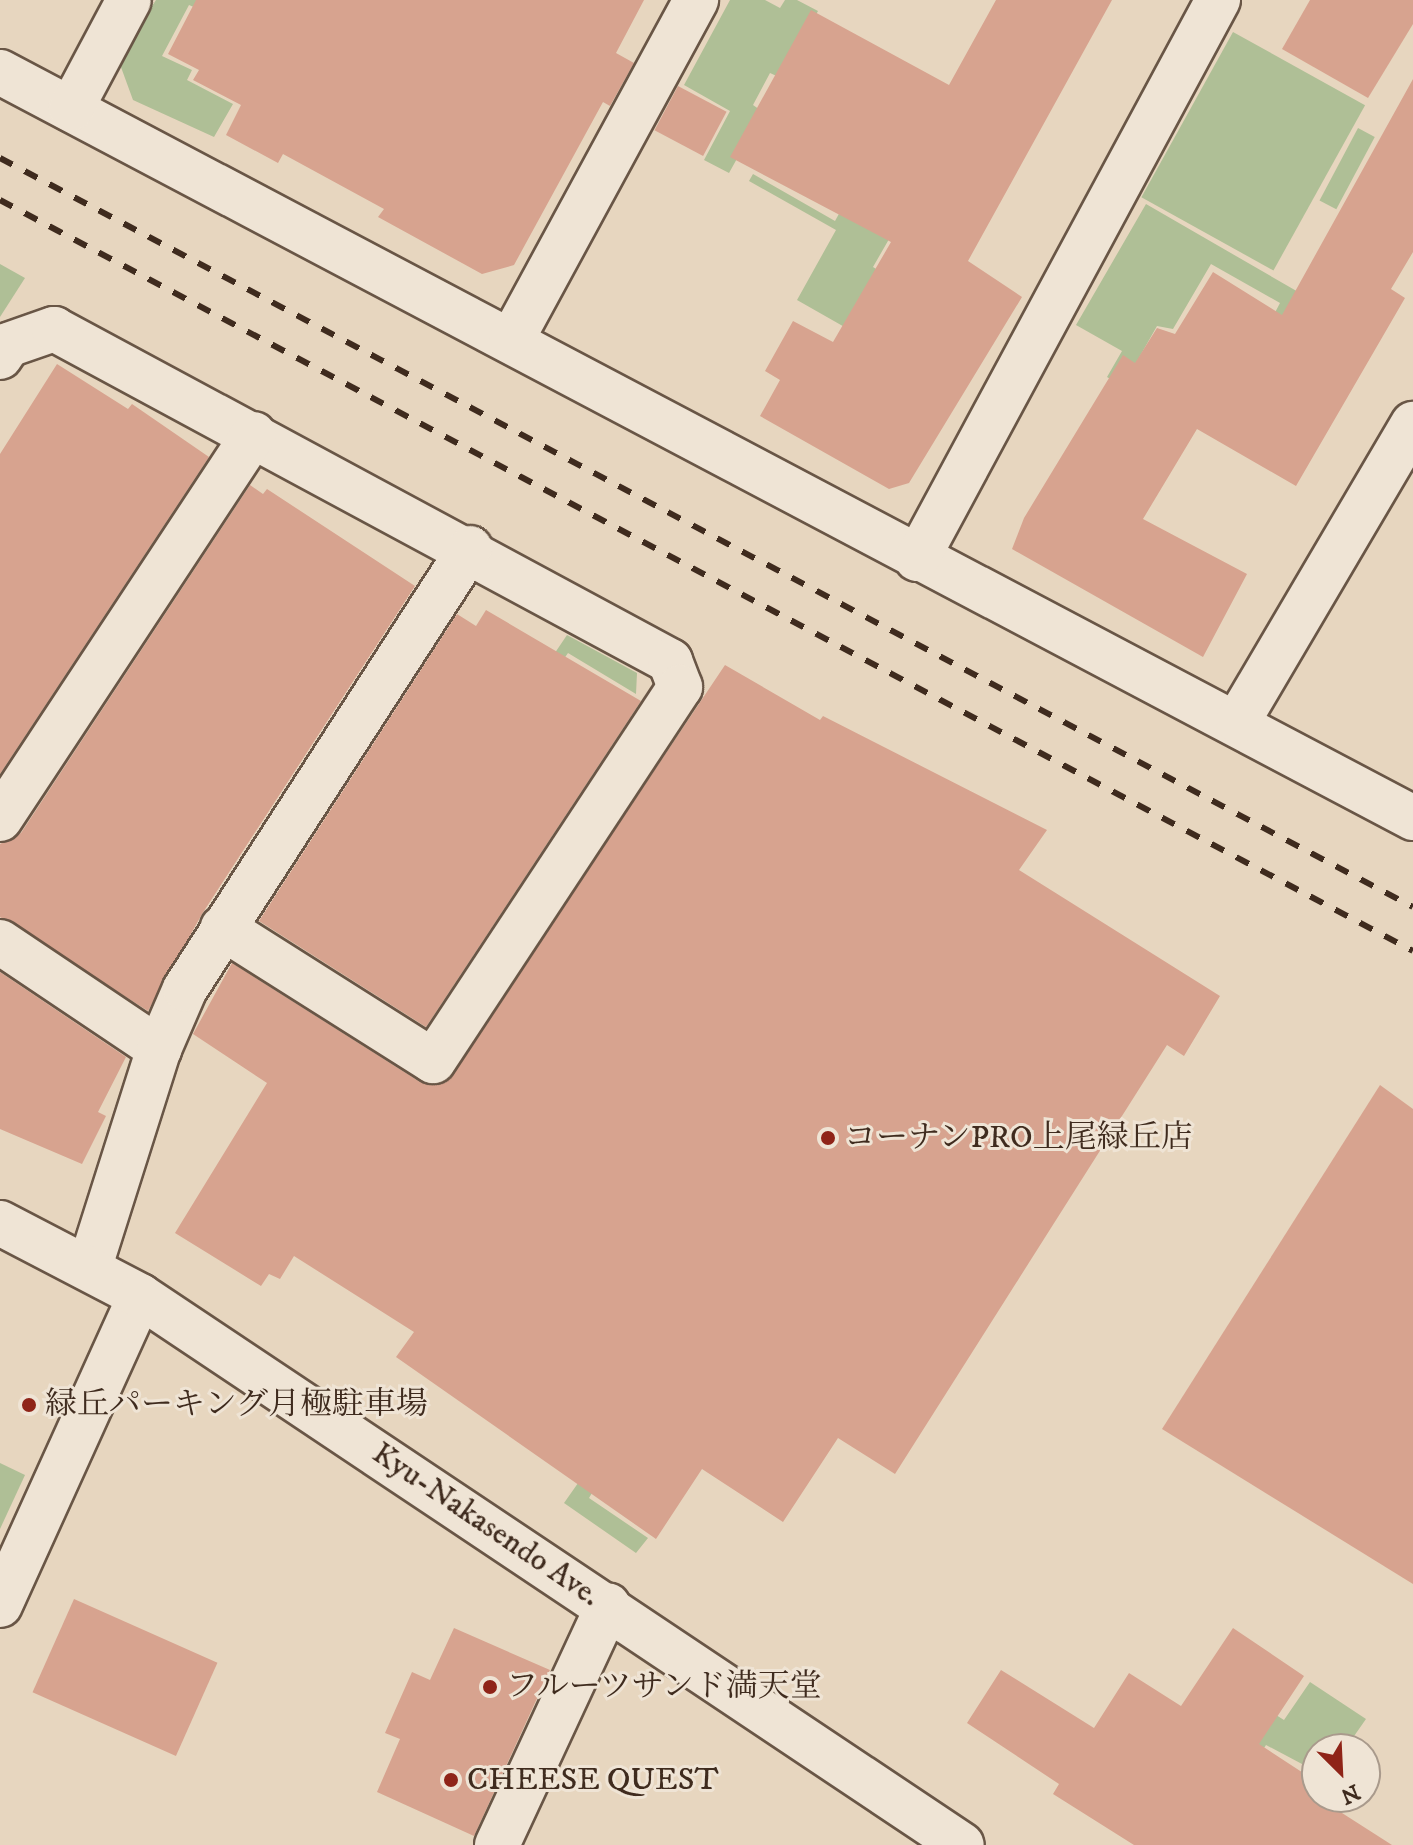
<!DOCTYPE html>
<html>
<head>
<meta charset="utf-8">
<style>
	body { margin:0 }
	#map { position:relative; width:1413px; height:1845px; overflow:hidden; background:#e7d6bf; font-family:"IM FELL DW Pica","Noto Serif JP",serif }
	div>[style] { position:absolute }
	.green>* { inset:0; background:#afbf96; transform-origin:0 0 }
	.building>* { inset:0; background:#d7a38f; transform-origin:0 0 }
	.roads { filter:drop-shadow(2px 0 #695646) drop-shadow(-2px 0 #695646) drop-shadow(0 2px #695646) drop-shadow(0 -2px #695646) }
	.minor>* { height:44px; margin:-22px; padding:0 22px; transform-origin:22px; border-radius:22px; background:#efe4d5 }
	.secondary>* { height:44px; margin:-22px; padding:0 22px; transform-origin:22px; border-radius:22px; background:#efe4d5 }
	.rail>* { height:6px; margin-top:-3px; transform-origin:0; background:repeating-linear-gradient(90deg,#3f2b1e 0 14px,transparent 0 28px) }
	.dots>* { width:22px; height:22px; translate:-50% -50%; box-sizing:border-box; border:4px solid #efe4d5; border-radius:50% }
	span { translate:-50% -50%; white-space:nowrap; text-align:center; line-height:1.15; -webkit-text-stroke:6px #efe4d5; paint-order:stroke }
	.poi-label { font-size:32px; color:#3f2b1e }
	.left { translate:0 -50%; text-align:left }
	.street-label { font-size:32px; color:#3f2b1e }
	.north { position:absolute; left:1301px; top:1733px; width:80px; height:80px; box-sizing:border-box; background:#efe4d5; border:2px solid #a99a8c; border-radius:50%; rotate:156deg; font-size:22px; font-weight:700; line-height:32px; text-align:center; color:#3f2b1e }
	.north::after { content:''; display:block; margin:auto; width:28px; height:36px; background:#8f2418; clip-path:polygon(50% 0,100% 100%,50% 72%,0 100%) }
</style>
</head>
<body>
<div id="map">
	<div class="green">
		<i style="clip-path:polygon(156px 0,200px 0,196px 8px,189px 5px,162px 56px,192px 70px,187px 80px,233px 104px,214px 137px,133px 100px,118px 59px)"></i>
		<i style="clip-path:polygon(730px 0,765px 0,780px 8px,785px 0,797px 0,818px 11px,781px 78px,770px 73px,753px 105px,763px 112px,729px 173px,704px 160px,730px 111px,684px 85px)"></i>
		<i style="left:1233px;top:32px;width:151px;height:189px;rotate:29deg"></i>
		<i style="left:1358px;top:128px;width:19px;height:82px;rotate:28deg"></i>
		<i style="clip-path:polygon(753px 174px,835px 221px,851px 192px,900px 220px,873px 267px,881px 272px,848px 329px,797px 300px,836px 230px,749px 181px)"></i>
		<i style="clip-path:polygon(1146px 204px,1300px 293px,1279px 327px,1270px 322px,1280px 303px,1211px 264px,1173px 329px,1157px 326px,1136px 363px,1129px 391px,1107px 377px,1122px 351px,1076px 325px)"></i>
		<i style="clip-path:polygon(0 264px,25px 278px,0 317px)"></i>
		<i style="clip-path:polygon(567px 635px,637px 673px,636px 694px,568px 653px,519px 724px,511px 718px)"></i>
		<i style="clip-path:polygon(595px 1459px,608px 1466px,589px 1498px,648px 1538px,636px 1553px,564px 1503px)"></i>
		<i style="clip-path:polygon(0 1463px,25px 1475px,0 1529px)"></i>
		<i style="clip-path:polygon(1310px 1682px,1366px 1719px,1345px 1749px,1317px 1749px,1317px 1772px,1266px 1745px,1244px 1779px,1260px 1705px,1284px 1720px)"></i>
	</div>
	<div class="building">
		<i style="clip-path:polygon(196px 0,644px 0,616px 53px,634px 63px,610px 106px,603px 102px,514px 265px,482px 274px,378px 217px,384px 209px,283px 154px,278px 163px,226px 135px,241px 105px,193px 80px,199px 70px,168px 54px)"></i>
		<i style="clip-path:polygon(996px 0,1112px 0,968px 261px,1022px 297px,909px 483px,889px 489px,760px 416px,780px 380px,765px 371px,793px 321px,833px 342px,891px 242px,730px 157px,811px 10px,949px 85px)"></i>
		<i style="clip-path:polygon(1310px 0,1413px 0,1413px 24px,1368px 98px,1282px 49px)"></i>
		<i style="clip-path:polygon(1413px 79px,1413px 252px,1391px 289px,1405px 298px,1296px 486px,1197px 429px,1143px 519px,1247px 574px,1203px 657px,1012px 549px,1024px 518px,1123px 355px,1135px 363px,1157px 328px,1175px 334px,1213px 272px,1282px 315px)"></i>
		<i style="left:678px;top:86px;width:55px;height:50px;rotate:28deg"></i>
		<i style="clip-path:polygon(57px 364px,128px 409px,132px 404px,209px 457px,0 774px,0 454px)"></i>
		<i style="clip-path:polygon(250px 485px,263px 494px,267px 489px,415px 586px,202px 914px,148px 1011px,0 917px,0 844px,21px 833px)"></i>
		<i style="clip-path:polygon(486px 610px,641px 701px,426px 1027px,259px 921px,457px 614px,476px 626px)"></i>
		<i style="clip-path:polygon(725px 665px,820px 720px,823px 716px,1047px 830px,1019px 870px,1220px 996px,1184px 1056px,1167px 1045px,895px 1474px,838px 1438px,783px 1522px,702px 1469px,656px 1539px,396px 1357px,414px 1332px,294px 1256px,280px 1279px,269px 1274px,261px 1286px,175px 1233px,267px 1083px,193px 1034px,232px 963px,420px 1082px,445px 1083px)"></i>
		<i style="clip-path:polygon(0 972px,126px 1057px,98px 1112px,106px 1116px,82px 1164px,0 1129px)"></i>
		<i style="clip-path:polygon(1380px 1085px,1413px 1109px,1413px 1584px,1162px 1429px)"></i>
		<i style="left:74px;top:1599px;width:157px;height:102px;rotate:24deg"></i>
		<i style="clip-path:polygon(454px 1628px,550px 1670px,474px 1836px,377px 1792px,400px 1739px,385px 1733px,412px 1672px,430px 1680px)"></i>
		<i style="clip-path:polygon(1233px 1628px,1304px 1676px,1259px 1744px,1317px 1782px,1317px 1797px,1392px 1845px,1134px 1845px,1053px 1794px,1059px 1784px,967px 1723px,1001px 1670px,1094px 1728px,1129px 1673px,1181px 1706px)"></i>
	</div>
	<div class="roads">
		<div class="minor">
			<i style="left:0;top:72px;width:1598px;rotate:27.83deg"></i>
			<i style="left:71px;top:109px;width:123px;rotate:-62deg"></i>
			<i style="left:511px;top:341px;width:388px;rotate:-61.5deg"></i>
			<i style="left:0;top:357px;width:14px;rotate:-56deg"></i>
			<i style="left:8px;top:345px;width:49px;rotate:-19.2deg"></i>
			<i style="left:54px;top:329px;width:700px;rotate:28.32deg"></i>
			<i style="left:670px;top:661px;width:28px;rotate:69deg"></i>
			<i style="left:680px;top:687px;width:448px;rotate:123.4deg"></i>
			<i style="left:433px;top:1061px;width:249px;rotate:-147.7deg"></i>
			<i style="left:917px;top:559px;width:635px;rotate:-61.7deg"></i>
			<i style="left:1238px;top:721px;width:345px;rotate:-59.5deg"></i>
			<i style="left:0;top:819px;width:461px;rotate:-56.6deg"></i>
			<i style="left:0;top:942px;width:192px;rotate:33.9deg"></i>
			<i style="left:90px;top:1266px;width:228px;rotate:-72.4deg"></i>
			<i style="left:159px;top:1049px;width:65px;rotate:-66.6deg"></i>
			<i style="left:185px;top:989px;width:525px;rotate:-57.13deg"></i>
			<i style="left:0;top:1605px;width:339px;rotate:-65.6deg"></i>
			<i style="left:497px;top:1845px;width:264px;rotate:-65.1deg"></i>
		</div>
		<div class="secondary">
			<i style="left:0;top:1223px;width:158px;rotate:27.5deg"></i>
			<i style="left:140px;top:1296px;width:988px;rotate:33.74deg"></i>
		</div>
	</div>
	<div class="rail">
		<i style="left:0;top:158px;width:1599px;rotate:27.93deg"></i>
		<i style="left:0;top:200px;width:1600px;rotate:27.99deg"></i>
	</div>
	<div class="dots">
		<i style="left:828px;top:1138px;background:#8f2418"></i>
		<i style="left:29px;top:1405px;background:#8f2418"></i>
		<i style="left:490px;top:1687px;background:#8f2418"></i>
		<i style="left:451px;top:1780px;background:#8f2418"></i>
	</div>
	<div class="poi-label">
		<span class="left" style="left:844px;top:1138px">コーナンPRO上尾緑丘店</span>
		<span class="left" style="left:45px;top:1405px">緑丘パーキング月極駐車場</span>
		<span class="left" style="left:506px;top:1687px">フルーツサンド満天堂</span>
		<span class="left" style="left:467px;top:1780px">CHEESE QUEST</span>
	</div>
	<div class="street-label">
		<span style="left:486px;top:1525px;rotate:34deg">Kyu-Nakasendo Ave.</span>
	</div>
	<div class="north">N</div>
</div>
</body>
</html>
